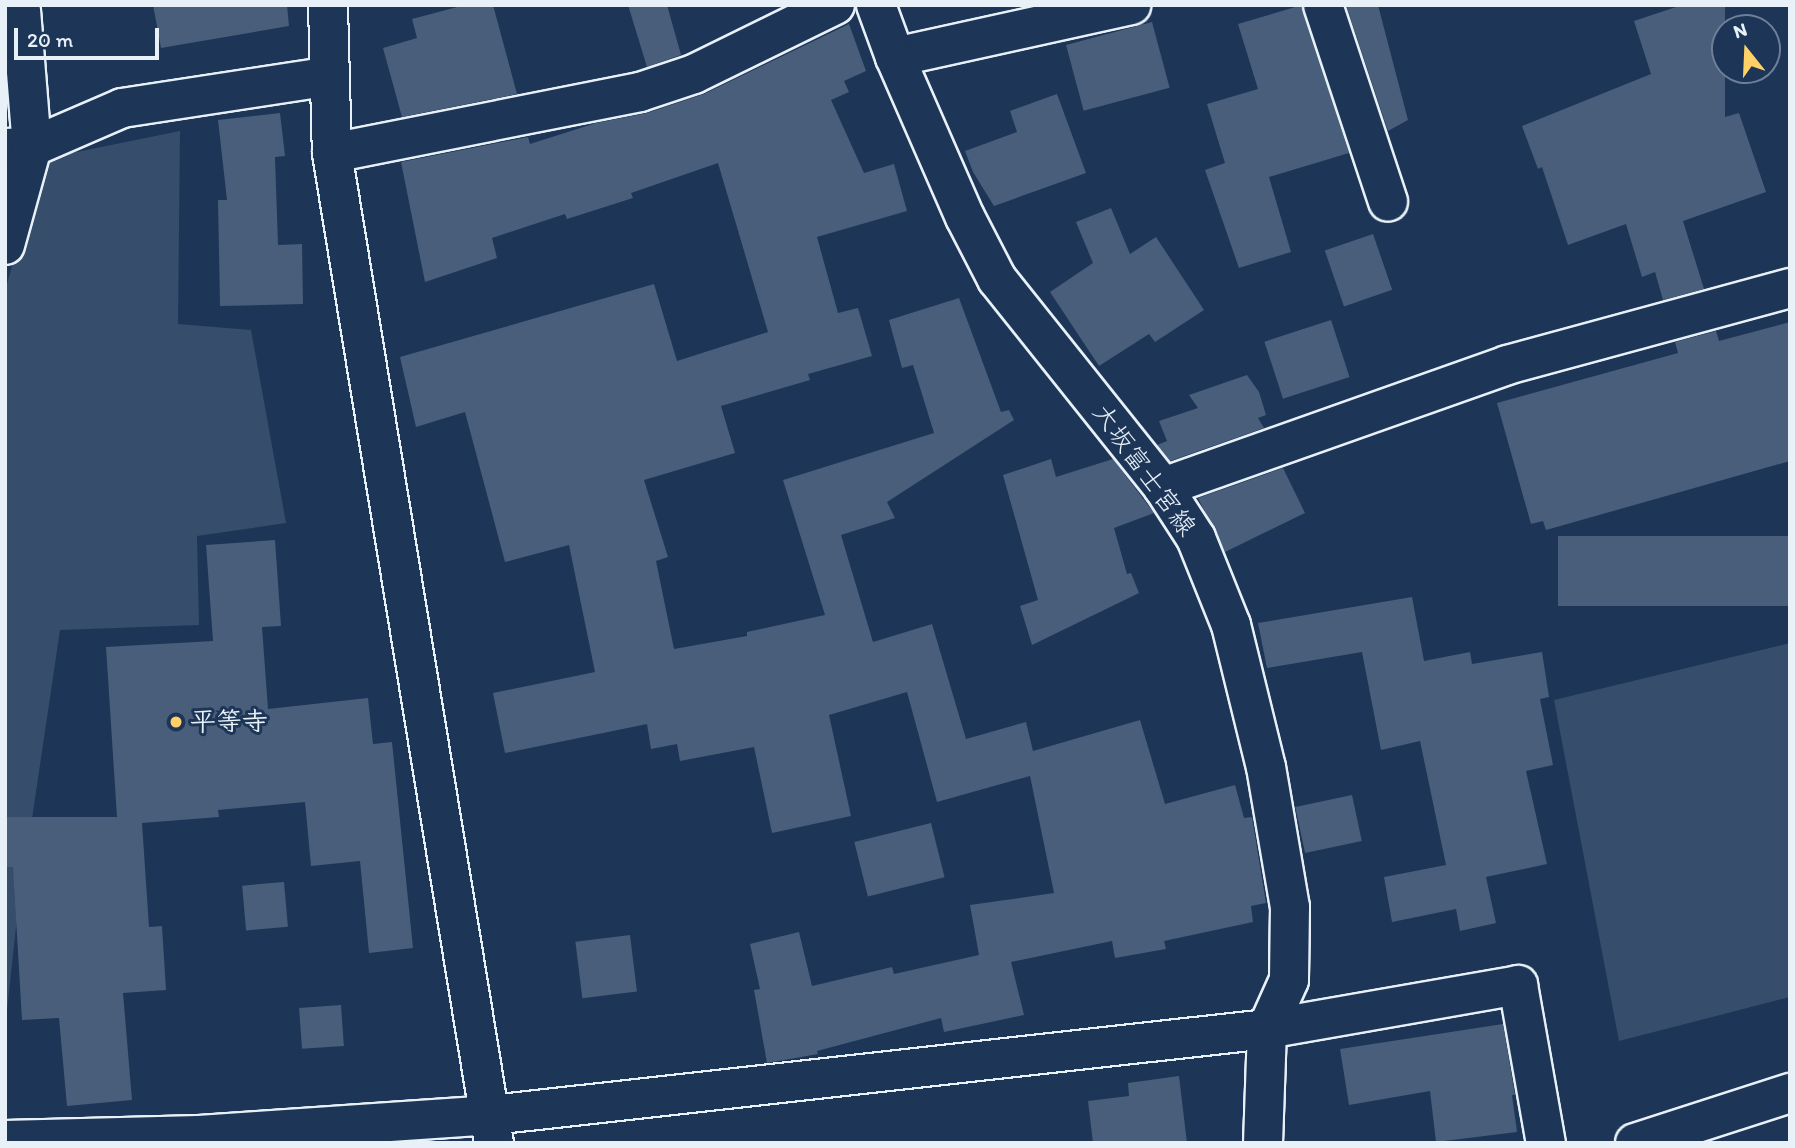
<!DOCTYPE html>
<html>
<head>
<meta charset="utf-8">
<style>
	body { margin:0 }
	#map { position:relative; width:1795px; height:1148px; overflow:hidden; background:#1d3557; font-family:Itim,"Klee One",sans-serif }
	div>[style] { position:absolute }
	.green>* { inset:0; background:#374d6c }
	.building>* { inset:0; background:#495e7a; transform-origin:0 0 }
	.roads { filter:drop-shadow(2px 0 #e8f1f8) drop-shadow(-2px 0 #e8f1f8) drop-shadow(0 2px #e8f1f8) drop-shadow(0 -2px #e8f1f8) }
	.minor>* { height:38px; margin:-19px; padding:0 19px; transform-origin:19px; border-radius:19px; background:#1d3557 }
	.major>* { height:38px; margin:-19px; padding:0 19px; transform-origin:19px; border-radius:19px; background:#1d3557 }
	.dots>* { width:19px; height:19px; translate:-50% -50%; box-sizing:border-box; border:4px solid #1d3557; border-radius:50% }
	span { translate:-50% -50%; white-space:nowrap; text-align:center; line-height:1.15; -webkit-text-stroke:6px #1d3557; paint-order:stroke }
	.street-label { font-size:26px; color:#e8f1f8 }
	.poi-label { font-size:26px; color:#e8f1f8; font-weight:700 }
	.left { translate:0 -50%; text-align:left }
	.frame { position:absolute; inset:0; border:7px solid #e8f1f8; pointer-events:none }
	.north { position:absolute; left:1711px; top:14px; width:70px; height:70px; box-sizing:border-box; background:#1d3557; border:2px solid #6e8097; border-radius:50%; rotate:342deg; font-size:19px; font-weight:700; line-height:28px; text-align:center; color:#e8f1f8 }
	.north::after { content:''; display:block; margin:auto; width:24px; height:32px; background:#ffd166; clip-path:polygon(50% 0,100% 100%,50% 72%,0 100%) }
	.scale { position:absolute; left:14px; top:28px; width:145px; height:32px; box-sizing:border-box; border:4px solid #e8f1f8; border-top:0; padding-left:9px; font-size:21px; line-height:24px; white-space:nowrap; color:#e8f1f8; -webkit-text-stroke:5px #1d3557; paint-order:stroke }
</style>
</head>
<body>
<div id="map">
	<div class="green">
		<i style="clip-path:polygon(180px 131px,178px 324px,251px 330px,286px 523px,197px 536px,199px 625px,60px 630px,16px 927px,5px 1029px,5px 291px,42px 159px)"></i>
		<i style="clip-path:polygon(1790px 643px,1790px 997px,1619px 1041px,1554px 700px)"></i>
	</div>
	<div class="building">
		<i style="clip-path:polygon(153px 5px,287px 5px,289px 26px,161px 48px)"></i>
		<i style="clip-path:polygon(465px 5px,493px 5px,517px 94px,402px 117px,383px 48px,417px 38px,412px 19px)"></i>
		<i style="clip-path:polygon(628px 5px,667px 5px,681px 55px,647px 67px)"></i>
		<i style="clip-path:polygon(1302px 5px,1349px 153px,1269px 177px,1291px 252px,1239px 268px,1205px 170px,1225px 163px,1207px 104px,1258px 89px,1238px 24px)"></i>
		<i style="clip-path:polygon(1346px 5px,1378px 5px,1408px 120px,1388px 131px)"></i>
		<i style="clip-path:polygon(1682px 5px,1725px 5px,1725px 117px,1739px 113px,1766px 192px,1683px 221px,1704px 289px,1663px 300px,1655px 272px,1642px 277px,1626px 224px,1568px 245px,1542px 167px,1538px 169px,1522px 126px,1651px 74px,1634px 21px)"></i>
		<i style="left:1152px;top:22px;width:68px;height:89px;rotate:75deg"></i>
		<i style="clip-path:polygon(849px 24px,866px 71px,844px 81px,849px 92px,831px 100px,864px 173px,894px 164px,907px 211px,817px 237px,838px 313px,858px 308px,872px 356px,808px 374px,810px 380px,721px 406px,735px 453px,644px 480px,668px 557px,656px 561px,674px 649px,747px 636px,747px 632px,825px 615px,783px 480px,934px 433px,913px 365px,902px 368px,889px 320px,959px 298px,1001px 412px,1009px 410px,1014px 420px,887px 502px,895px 518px,841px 535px,873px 642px,932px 624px,966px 739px,1026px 722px,1033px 751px,1140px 720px,1165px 804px,1235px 785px,1244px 818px,1252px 817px,1266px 903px,1251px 906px,1253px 922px,1164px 941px,1166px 949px,1115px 958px,1112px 941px,1011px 962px,1024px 1015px,944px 1032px,941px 1018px,817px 1051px,818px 1054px,767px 1063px,754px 990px,760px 989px,750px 944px,799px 932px,812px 986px,892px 967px,894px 974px,979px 955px,970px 905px,1054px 893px,1030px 776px,937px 802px,907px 692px,829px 715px,851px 816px,772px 833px,754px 747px,680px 761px,677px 744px,651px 749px,647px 724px,505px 753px,493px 693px,595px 672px,569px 545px,505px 562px,465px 412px,416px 427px,400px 357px,654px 284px,677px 361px,768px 332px,718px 163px,631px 193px,633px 198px,567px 219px,565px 214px,492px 238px,497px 258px,425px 282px,401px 162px,528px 137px,530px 144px,596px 123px,647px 113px,704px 94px)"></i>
		<i style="clip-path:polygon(1057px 94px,1086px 173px,994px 206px,973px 172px,965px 151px,1017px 132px,1010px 111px)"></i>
		<i style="clip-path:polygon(280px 113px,285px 156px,275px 157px,278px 245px,302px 244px,303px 304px,220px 306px,218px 200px,227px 200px,218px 120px)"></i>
		<i style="clip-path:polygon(1111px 208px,1130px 254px,1156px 237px,1204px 310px,1155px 342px,1149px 334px,1099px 366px,1050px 292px,1093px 263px,1076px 222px)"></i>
		<i style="left:1373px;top:234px;width:59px;height:51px;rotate:71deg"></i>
		<i style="left:1331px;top:320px;width:60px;height:70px;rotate:72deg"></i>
		<i style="clip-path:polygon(1790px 322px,1790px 461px,1546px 530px,1543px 521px,1531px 524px,1497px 403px,1678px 353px,1675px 342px,1716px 331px,1719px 341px)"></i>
		<i style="clip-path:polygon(1247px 375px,1259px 392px,1266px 415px,1258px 418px,1264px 428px,1170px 461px,1157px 445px,1167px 441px,1159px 421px,1198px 408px,1189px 395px)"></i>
		<i style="clip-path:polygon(1051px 459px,1056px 477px,1113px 459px,1154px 513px,1114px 528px,1127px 574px,1131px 573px,1139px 593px,1032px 645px,1020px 606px,1038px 600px,1003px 475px)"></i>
		<i style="clip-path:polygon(1283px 468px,1305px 513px,1225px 552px,1198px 498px)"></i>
		<i style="left:1790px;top:536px;width:70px;height:232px;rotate:90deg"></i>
		<i style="clip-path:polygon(275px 540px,281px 626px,262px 627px,268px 709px,368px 698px,373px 744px,392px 742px,413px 948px,369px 953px,360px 861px,311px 866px,305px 802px,218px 810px,219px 817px,142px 823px,149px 927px,162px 926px,166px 990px,123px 993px,132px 1100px,67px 1106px,59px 1018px,22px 1020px,13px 867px,5px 867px,5px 817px,117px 817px,106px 647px,213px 641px,206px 545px)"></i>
		<i style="clip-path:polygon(1412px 597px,1424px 661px,1470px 652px,1472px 664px,1542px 652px,1549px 697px,1540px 699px,1553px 765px,1526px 771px,1547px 864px,1486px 877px,1496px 923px,1460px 931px,1456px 909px,1392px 922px,1384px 877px,1446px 865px,1420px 741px,1381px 750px,1362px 652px,1267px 668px,1258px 623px)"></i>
		<i style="left:1352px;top:795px;width:47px;height:58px;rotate:78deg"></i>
		<i style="left:931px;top:823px;width:56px;height:79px;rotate:76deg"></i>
		<i style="left:284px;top:882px;width:45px;height:42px;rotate:85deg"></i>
		<i style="left:630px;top:935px;width:57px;height:55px;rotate:83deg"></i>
		<i style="left:341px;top:1005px;width:41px;height:42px;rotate:86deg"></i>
		<i style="clip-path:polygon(1503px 1024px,1515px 1095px,1512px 1095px,1517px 1132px,1436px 1142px,1430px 1091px,1349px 1105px,1340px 1049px)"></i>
		<i style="clip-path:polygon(1179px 1076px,1187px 1143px,1093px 1143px,1088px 1101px,1129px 1096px,1128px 1083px)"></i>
	</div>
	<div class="roads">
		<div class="minor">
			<i style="left:328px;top:5px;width:148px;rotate:88.5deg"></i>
			<i style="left:332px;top:153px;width:1003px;rotate:80.71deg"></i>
			<i style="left:1323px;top:5px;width:207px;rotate:71.7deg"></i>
			<i style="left:895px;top:57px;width:242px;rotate:-12.4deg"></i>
			<i style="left:5px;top:148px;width:27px;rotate:-2deg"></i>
			<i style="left:32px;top:147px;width:98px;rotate:-23.4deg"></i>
			<i style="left:122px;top:108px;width:210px;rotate:-8.7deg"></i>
			<i style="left:332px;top:153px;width:314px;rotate:-11.2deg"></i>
			<i style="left:640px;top:92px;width:57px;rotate:-18.4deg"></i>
			<i style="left:694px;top:74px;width:157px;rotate:-26.1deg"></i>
			<i style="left:5px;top:245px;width:102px;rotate:-74.6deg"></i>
			<i style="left:32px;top:147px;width:137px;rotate:-94.6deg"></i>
			<i style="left:1163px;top:487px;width:365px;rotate:-19.5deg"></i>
			<i style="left:1507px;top:365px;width:293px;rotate:-15.2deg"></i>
			<i style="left:5px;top:1140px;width:194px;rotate:-1.5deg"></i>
			<i style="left:199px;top:1135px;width:294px;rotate:-3.9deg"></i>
			<i style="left:492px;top:1115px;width:780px;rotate:-6.33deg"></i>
			<i style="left:1267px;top:1029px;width:255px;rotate:-9.9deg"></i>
			<i style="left:1518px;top:985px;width:160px;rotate:80deg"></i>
			<i style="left:1635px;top:1143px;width:163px;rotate:-17.9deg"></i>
		</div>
		<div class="major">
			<i style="left:876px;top:5px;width:55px;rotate:69.9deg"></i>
			<i style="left:895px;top:57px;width:175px;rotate:66.4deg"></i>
			<i style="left:965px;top:217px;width:70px;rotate:62.7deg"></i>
			<i style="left:997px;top:279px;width:266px;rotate:51.4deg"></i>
			<i style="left:1163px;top:487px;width:61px;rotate:57.1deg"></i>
			<i style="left:1196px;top:538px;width:94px;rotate:68.1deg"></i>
			<i style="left:1231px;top:625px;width:146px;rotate:76.2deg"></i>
			<i style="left:1266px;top:767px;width:142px;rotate:80.3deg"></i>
			<i style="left:1290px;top:907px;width:73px;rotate:90.8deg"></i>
			<i style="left:1289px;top:980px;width:54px;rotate:114.2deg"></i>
			<i style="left:1267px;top:1029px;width:114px;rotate:92deg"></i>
		</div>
	</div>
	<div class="dots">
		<i style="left:176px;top:722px;background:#ffd166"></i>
	</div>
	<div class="street-label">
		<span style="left:1144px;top:470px;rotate:54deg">大坂富士宮線</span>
	</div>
	<div class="poi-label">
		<span class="left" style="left:190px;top:722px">平等寺</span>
	</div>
	<div class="frame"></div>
	<div class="north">N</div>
	<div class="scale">20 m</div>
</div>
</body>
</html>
